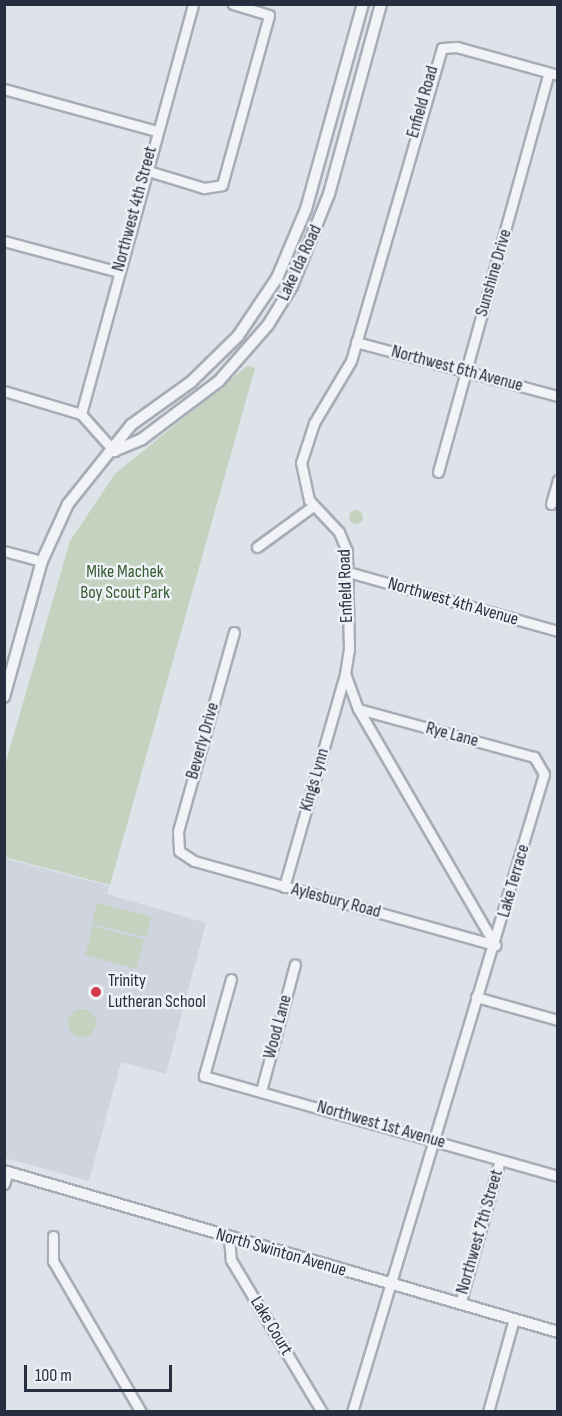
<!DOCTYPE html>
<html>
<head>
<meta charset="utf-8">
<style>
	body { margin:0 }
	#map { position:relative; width:562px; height:1416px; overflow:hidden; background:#dee2e9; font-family:"Sofia Sans Condensed",sans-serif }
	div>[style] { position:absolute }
	.built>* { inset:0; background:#d0d4de }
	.green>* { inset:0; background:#c3d3bf; transform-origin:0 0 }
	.round { border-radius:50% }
	.roads { filter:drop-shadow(2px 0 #a7acb6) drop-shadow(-2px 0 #a7acb6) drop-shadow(0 2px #a7acb6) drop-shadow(0 -2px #a7acb6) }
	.minor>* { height:9px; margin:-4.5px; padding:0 4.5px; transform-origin:4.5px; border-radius:4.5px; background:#f1f3f7 }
	.tertiary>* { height:10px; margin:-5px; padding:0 5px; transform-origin:5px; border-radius:5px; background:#f1f3f7 }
	.dots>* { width:16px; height:16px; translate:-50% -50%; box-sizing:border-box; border:3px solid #eef1f6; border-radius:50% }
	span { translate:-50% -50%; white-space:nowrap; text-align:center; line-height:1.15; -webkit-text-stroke:5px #eef1f6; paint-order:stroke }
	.street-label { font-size:18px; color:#262e40 }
	.park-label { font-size:18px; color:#385d33 }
	.poi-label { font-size:18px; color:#262e40 }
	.left { translate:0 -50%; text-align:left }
	.frame { position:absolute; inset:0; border:6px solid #262e40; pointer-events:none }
	.scale { position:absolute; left:24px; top:1365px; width:148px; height:27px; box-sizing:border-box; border:3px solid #262e40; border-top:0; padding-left:8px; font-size:18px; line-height:21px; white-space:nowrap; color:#262e40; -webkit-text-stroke:4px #eef1f6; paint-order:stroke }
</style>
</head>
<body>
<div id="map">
	<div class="built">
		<i style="clip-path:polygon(4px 858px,109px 886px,107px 894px,206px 923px,166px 1074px,121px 1062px,89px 1181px,5px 1158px)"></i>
	</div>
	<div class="green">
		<i style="clip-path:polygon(247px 366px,255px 368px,110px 885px,5px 857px,5px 765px,70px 541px,115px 474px)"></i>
		<i class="round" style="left:349px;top:510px;width:14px;height:14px"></i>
		<i style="left:97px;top:903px;width:56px;height:21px;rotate:14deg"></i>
		<i style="left:93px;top:926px;width:53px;height:30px;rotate:15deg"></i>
		<i class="round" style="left:68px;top:1009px;width:28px;height:28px"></i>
	</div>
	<div class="roads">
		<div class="minor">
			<i style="left:4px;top:89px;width:158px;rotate:15.4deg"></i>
			<i style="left:145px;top:170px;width:62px;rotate:17deg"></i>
			<i style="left:204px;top:188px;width:18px;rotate:-9deg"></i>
			<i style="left:222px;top:185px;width:176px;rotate:-74.5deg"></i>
			<i style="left:269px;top:15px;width:38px;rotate:-163deg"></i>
			<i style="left:4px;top:241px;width:119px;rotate:15.1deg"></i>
			<i style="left:356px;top:342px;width:209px;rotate:15deg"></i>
			<i style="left:4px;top:391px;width:80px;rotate:16.6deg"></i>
			<i style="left:81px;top:414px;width:50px;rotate:48.3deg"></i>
			<i style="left:81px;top:414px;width:425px;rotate:-74.7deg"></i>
			<i style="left:438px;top:472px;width:414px;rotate:-74.5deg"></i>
			<i style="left:551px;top:504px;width:25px;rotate:-74deg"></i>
			<i style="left:257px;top:547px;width:69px;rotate:-36.2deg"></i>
			<i style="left:4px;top:551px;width:39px;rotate:15deg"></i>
			<i style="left:348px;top:572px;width:218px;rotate:15.7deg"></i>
			<i style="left:234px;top:632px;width:207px;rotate:105.7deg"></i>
			<i style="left:178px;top:831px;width:20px;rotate:87deg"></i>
			<i style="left:179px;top:851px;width:18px;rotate:34deg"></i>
			<i style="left:194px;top:861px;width:313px;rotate:15.6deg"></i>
			<i style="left:284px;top:887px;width:222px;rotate:-74deg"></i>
			<i style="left:495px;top:945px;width:273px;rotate:-120.1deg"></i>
			<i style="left:358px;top:709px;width:37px;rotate:-110deg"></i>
			<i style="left:345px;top:674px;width:24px;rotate:-81deg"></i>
			<i style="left:349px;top:650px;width:99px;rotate:-91.2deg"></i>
			<i style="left:347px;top:551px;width:21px;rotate:-113deg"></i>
			<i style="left:339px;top:532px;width:44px;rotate:-133.2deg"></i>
			<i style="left:309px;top:500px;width:38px;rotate:-102deg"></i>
			<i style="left:301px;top:463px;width:42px;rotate:-72deg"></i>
			<i style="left:314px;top:423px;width:72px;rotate:-59.2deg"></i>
			<i style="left:351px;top:361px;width:326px;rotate:-73.8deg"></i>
			<i style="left:442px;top:48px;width:15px;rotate:-4deg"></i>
			<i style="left:457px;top:47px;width:105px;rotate:15.5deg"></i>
			<i style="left:231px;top:979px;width:101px;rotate:105.6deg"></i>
			<i style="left:204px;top:1076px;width:368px;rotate:15.8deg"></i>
			<i style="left:476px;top:997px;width:85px;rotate:15.7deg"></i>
			<i style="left:261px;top:1091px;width:131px;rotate:-75deg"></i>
			<i style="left:4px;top:1184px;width:13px;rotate:-72deg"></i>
			<i style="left:53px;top:1236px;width:25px;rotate:90deg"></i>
			<i style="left:53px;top:1261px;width:175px;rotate:59.8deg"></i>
			<i style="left:229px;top:1238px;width:22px;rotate:85deg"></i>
			<i style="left:231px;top:1260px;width:177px;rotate:59.1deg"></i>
			<i style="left:460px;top:1304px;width:149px;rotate:-74.5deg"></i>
			<i style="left:352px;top:1412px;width:666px;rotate:-73.25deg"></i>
			<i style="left:544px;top:774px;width:20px;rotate:-120deg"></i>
			<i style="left:534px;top:757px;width:182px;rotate:-164.7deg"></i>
			<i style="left:488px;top:1412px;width:97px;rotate:-74.4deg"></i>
		</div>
		<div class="tertiary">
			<i style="left:114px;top:451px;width:30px;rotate:-23deg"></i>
			<i style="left:142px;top:439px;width:96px;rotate:-37deg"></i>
			<i style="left:219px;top:381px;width:74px;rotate:-48.8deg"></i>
			<i style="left:268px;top:325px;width:46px;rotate:-58.4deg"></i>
			<i style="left:292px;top:286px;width:99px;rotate:-68.1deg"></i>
			<i style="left:329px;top:194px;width:197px;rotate:-74.7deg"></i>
			<i style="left:4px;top:697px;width:141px;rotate:-74.4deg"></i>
			<i style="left:42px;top:561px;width:63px;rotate:-65.5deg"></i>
			<i style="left:68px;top:504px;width:101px;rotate:-51.4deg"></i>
			<i style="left:131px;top:425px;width:74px;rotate:-35.6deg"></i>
			<i style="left:191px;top:382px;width:66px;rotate:-44.4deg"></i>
			<i style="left:238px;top:336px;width:70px;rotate:-56.1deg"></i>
			<i style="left:277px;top:278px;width:75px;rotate:-67.2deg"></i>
			<i style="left:306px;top:209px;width:213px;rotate:-74.5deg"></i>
			<i style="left:4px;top:1171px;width:577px;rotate:16.2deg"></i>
		</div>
	</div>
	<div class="dots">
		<i style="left:96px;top:992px;background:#d53b47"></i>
	</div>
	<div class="street-label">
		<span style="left:423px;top:102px;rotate:-74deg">Enfield Road</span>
		<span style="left:135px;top:209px;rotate:-75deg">Northwest 4th Street</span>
		<span style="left:300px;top:263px;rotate:-65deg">Lake Ida Road</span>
		<span style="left:494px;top:273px;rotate:-74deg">Sunshine Drive</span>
		<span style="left:457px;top:369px;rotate:15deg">Northwest 6th Avenue</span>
		<span style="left:346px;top:586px;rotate:-92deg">Enfield Road</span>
		<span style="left:453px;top:602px;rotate:16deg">Northwest 4th Avenue</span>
		<span style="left:452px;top:735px;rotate:15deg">Rye Lane</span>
		<span style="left:203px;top:741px;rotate:-74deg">Beverly Drive</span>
		<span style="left:315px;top:780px;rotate:-74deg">Kings Lynn</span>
		<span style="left:514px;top:881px;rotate:-74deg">Lake Terrace</span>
		<span style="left:336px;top:901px;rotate:15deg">Aylesbury Road</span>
		<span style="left:278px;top:1027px;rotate:-75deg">Wood Lane</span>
		<span style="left:381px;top:1125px;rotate:16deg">Northwest 1st Avenue</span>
		<span style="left:480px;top:1232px;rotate:-74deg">Northwest 7th Street</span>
		<span style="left:281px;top:1253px;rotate:16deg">North Swinton Avenue</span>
		<span style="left:271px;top:1326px;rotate:59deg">Lake Court</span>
	</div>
	<div class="park-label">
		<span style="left:125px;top:583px">Mike Machek<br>Boy Scout Park</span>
	</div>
	<div class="poi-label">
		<span class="left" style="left:108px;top:992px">Trinity<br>Lutheran School</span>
	</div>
	<div class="frame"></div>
	<div class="scale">100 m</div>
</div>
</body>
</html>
